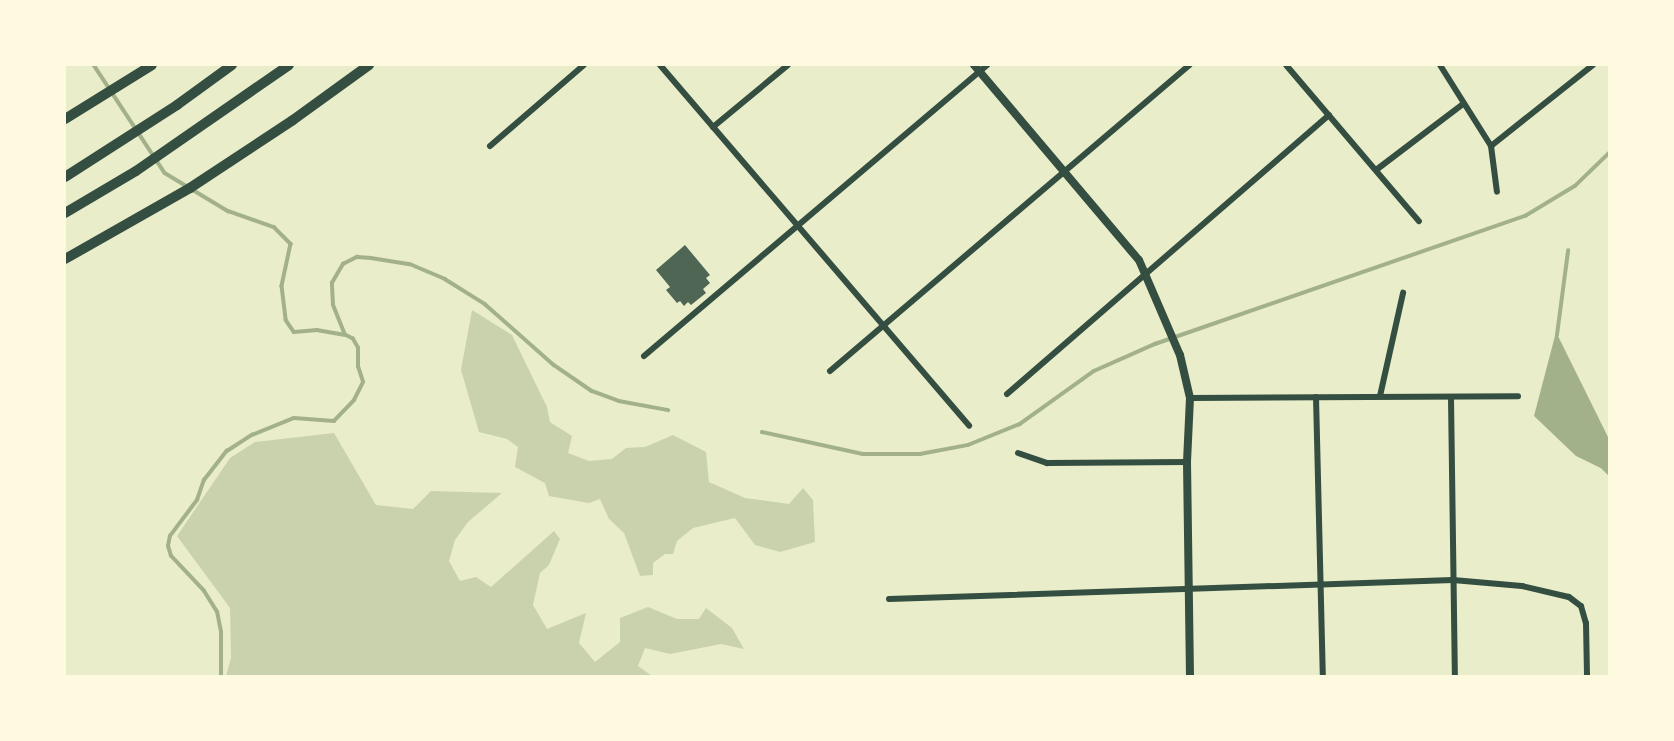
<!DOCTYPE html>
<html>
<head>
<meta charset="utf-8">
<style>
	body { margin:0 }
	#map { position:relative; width:1674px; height:741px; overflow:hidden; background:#e9edc9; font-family:"Varela Round",sans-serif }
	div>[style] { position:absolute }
	.green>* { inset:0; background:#cad2ad }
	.water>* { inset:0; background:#a3b18a }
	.stream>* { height:3.5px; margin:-1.75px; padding:0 1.75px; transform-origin:1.75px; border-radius:1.75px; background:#a3b18a }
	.building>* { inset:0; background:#4f6655 }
	.minor>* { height:6px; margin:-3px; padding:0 3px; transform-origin:3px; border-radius:3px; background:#344e41 }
	.tertiary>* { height:8px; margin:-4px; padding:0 4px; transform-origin:4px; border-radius:4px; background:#344e41 }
	.primary>* { height:10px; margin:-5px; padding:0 5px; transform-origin:5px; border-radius:5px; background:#344e41 }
	.motorway>* { height:10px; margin:-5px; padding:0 5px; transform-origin:5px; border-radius:5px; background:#344e41 }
	span { translate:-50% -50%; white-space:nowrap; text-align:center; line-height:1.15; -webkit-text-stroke:6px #fefae0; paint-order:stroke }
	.frame { position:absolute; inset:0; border:66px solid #fefae0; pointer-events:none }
</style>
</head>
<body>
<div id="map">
	<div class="green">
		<i style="clip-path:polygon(472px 310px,512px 335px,547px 407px,550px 422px,572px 436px,568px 453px,589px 461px,612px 459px,626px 448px,645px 447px,673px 435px,706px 452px,709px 482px,745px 498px,789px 504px,803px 488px,813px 500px,815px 542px,780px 552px,755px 545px,735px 518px,693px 528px,677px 541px,673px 554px,665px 554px,653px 563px,653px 575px,640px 576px,624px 533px,609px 519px,600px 499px,589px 503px,549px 496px,545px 483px,515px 467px,518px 447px,507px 439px,479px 432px,461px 370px)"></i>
		<i style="clip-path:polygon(334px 433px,376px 505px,413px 509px,431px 491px,502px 493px,468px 522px,455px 540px,449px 561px,460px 581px,476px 577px,491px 587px,554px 531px,560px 539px,549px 565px,540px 573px,533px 605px,547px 629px,586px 613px,579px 643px,595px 662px,620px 642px,620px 618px,648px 607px,677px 619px,699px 619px,706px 608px,732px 628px,744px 649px,721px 644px,670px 654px,645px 648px,638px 666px,652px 676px,226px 676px,231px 658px,230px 608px,177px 536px,230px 458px,255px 442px)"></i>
	</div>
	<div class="water">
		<i style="clip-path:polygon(1556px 332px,1609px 439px,1609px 472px,1576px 456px,1534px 416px)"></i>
	</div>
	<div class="stream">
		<i style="left:94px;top:65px;width:129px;rotate:56.7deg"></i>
		<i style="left:165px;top:173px;width:74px;rotate:31.1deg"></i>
		<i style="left:228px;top:211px;width:49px;rotate:19.2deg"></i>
		<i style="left:274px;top:227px;width:24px;rotate:45deg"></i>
		<i style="left:291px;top:244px;width:43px;rotate:102.1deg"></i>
		<i style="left:282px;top:286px;width:34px;rotate:83deg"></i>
		<i style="left:286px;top:320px;width:14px;rotate:56deg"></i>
		<i style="left:294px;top:332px;width:23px;rotate:-5deg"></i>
		<i style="left:317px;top:330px;width:27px;rotate:10deg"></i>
		<i style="left:1557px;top:335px;width:85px;rotate:-82.5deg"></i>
		<i style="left:762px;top:432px;width:103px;rotate:12.3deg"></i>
		<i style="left:863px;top:454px;width:57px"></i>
		<i style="left:920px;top:454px;width:49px;rotate:-10.6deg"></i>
		<i style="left:968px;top:445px;width:56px;rotate:-22deg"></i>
		<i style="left:1020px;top:424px;width:91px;rotate:-35.6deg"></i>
		<i style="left:1094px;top:371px;width:67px;rotate:-23.9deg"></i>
		<i style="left:1155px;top:344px;width:392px;rotate:-19.1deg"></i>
		<i style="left:1525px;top:216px;width:58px;rotate:-31deg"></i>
		<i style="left:1575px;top:186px;width:47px;rotate:-44.1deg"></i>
		<i style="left:1601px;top:465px;width:11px;rotate:45deg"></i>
		<i style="left:221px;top:676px;width:44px;rotate:-90deg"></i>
		<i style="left:221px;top:632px;width:20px;rotate:-101deg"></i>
		<i style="left:217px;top:612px;width:25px;rotate:-122deg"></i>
		<i style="left:204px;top:591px;width:48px;rotate:-133.3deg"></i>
		<i style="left:171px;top:556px;width:10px;rotate:-107deg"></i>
		<i style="left:168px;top:546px;width:10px;rotate:-79deg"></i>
		<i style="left:170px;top:536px;width:45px;rotate:-53.1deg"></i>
		<i style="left:197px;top:500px;width:21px;rotate:-71deg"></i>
		<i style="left:204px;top:480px;width:37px;rotate:-52deg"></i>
		<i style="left:227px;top:451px;width:30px;rotate:-33deg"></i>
		<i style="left:252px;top:435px;width:45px;rotate:-22deg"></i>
		<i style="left:294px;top:418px;width:40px;rotate:4.3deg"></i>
		<i style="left:334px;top:421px;width:29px;rotate:-46deg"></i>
		<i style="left:354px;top:400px;width:20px;rotate:-63deg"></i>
		<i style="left:363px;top:382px;width:16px;rotate:-108deg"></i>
		<i style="left:358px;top:367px;width:19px;rotate:-90deg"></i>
		<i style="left:358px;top:348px;width:10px;rotate:-119deg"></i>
		<i style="left:353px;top:339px;width:9px;rotate:-153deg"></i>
		<i style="left:345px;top:335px;width:32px;rotate:-112deg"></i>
		<i style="left:333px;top:305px;width:22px;rotate:-93deg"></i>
		<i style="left:332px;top:283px;width:22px;rotate:-60deg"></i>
		<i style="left:343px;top:264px;width:16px;rotate:-27deg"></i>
		<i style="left:357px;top:257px;width:14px;rotate:4deg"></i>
		<i style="left:371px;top:258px;width:39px;rotate:9deg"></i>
		<i style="left:410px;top:264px;width:38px;rotate:23deg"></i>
		<i style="left:445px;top:279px;width:47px;rotate:32deg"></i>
		<i style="left:485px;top:304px;width:92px;rotate:41.5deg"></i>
		<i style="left:554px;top:365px;width:46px;rotate:34.4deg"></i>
		<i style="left:592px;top:391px;width:29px;rotate:20deg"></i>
		<i style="left:619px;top:401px;width:50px;rotate:10.4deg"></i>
	</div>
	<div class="building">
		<i style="clip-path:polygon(685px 245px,710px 275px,706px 278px,710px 283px,703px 289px,706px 293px,691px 305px,688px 302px,684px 306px,680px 301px,677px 303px,666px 290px,670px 287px,656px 270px)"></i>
	</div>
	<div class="minor">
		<i style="left:660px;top:65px;width:475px;rotate:49.4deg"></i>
		<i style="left:1286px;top:65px;width:205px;rotate:49.6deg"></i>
		<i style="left:1440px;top:65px;width:96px;rotate:57.8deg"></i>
		<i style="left:1491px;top:146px;width:46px;rotate:82.6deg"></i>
		<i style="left:713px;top:127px;width:97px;rotate:-39.6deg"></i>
		<i style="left:490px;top:146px;width:124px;rotate:-40.8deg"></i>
		<i style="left:1491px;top:146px;width:130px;rotate:-38.5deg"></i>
		<i style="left:1376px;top:170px;width:109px;rotate:-37.2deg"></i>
		<i style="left:644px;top:356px;width:450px;rotate:-40.3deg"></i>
		<i style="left:830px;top:371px;width:472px;rotate:-40.4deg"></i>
		<i style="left:1007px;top:394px;width:426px;rotate:-40.9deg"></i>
		<i style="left:1380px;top:396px;width:106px;rotate:-77.4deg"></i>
		<i style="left:1316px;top:397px;width:279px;rotate:88.6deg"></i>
		<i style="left:1190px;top:398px;width:328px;rotate:-0.3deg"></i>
		<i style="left:1451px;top:398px;width:278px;rotate:89.2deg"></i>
		<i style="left:1018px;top:453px;width:31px;rotate:19deg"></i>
		<i style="left:1047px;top:463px;width:140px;rotate:-0.4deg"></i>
		<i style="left:889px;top:599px;width:564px;rotate:-1.93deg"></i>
		<i style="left:1453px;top:580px;width:69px;rotate:5deg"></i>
		<i style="left:1522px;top:586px;width:48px;rotate:13.2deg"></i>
		<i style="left:1569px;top:597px;width:15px;rotate:37deg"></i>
		<i style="left:1581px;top:606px;width:18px;rotate:74deg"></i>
		<i style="left:1586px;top:623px;width:53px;rotate:88.9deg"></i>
	</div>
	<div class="tertiary">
		<i style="left:974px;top:65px;width:255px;rotate:49.8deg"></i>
		<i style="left:1139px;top:260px;width:103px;rotate:66.7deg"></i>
		<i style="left:1180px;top:355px;width:44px;rotate:76.9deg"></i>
		<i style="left:1190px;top:398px;width:64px;rotate:92.7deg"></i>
		<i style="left:1187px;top:462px;width:214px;rotate:89.2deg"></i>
	</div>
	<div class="primary">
		<i style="left:65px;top:119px;width:102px;rotate:-31.8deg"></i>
		<i style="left:65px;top:259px;width:144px;rotate:-29.6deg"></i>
		<i style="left:190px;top:188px;width:123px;rotate:-33.4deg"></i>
		<i style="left:293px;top:120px;width:94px;rotate:-35.9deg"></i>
	</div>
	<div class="motorway">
		<i style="left:65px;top:177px;width:133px;rotate:-32.7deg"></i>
		<i style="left:177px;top:105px;width:68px;rotate:-36deg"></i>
		<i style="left:65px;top:213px;width:82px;rotate:-30.6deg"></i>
		<i style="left:136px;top:171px;width:186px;rotate:-34.7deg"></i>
	</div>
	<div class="frame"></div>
</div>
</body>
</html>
